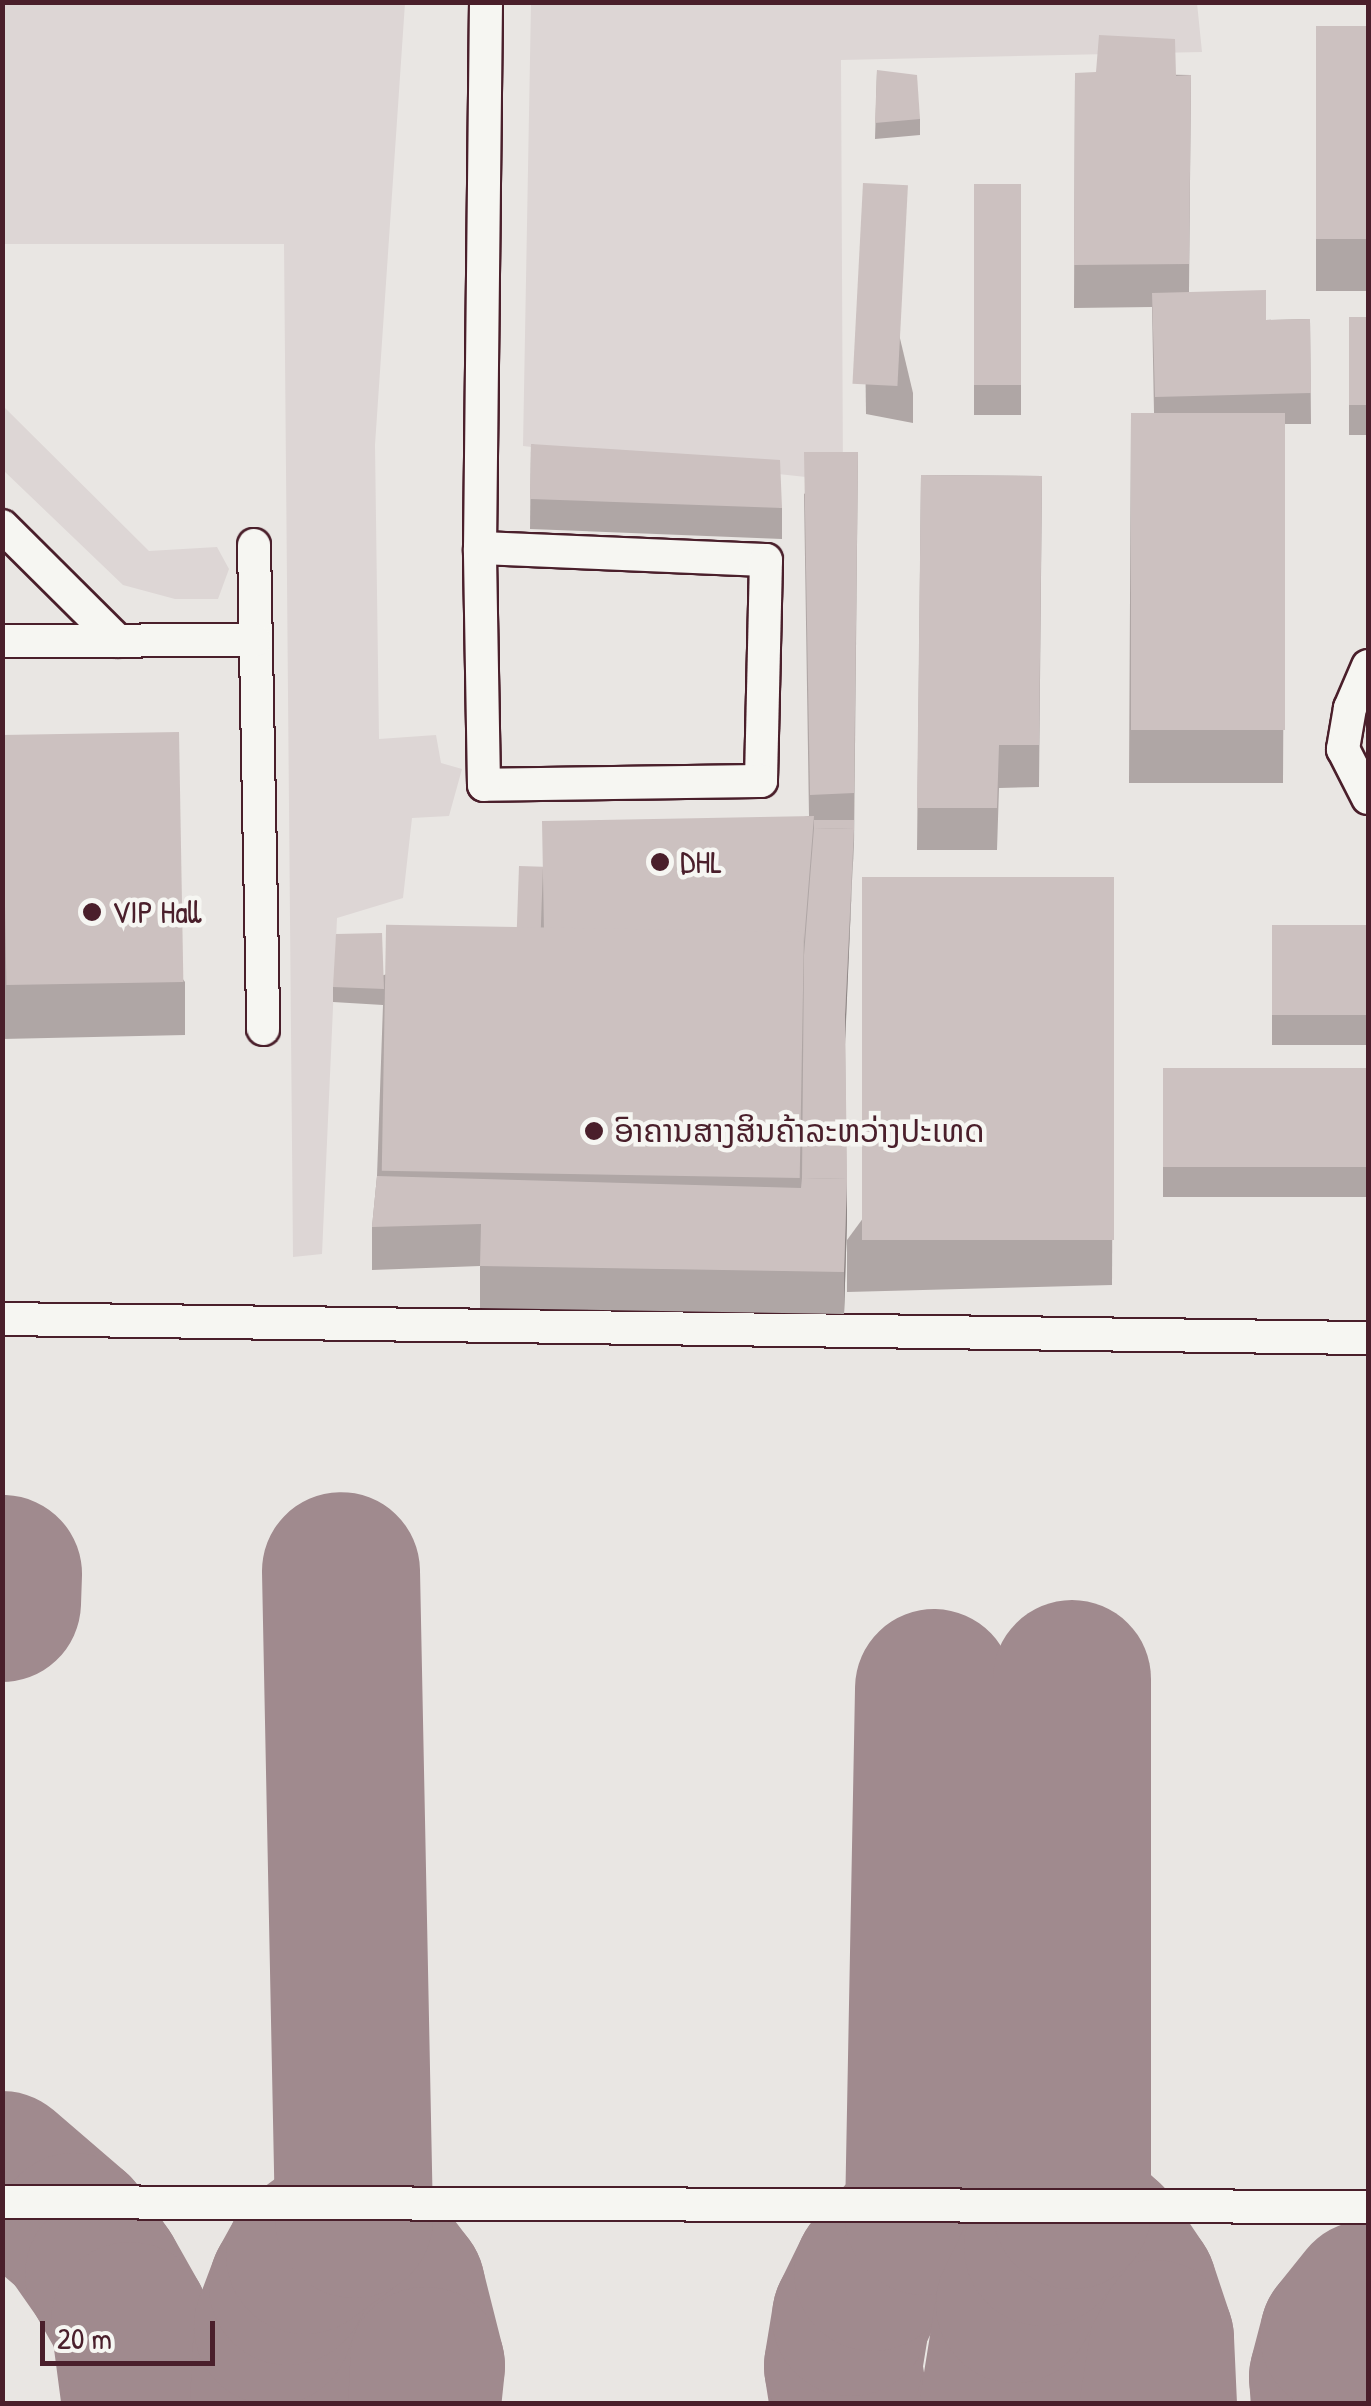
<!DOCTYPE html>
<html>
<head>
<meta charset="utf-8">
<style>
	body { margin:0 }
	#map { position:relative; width:1371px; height:2406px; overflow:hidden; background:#f6f6f2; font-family:"Patrick Hand","Noto Sans Lao",sans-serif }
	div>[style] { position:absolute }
	.built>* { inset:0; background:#e9e6e3; transform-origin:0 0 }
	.green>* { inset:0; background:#ddd6d5 }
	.taxiway>* { height:158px; margin:-79px; padding:0 79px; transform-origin:79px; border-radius:79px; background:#a08a8e }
	.roads { filter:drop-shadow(2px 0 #4a1f2b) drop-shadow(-2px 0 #4a1f2b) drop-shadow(0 2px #4a1f2b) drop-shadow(0 -2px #4a1f2b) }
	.service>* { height:32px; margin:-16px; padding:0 16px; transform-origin:16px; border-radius:16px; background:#f6f6f2 }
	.wall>* { inset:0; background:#afa6a5; transform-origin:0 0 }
	.shaded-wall>* { inset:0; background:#8f8786 }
	.building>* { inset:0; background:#ccc1c0; transform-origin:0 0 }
	.dots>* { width:28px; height:28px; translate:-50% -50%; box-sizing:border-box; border:5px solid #f6f6f2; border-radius:50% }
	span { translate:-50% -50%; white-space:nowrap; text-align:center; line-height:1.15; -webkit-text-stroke:9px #f6f6f2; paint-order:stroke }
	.poi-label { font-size:32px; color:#4a1f2b }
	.left { translate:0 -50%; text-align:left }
	.frame { position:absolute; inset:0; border:5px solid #4a1f2b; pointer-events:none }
	.scale { position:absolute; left:40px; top:2321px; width:175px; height:45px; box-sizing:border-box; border:5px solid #4a1f2b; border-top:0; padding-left:12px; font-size:30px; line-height:35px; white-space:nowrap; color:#4a1f2b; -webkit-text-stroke:8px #f6f6f2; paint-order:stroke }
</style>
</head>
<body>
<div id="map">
	<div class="built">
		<i style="left:3px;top:3px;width:1365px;height:2401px"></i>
	</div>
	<div class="green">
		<i style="clip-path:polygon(2px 3px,405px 3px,375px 445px,379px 739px,436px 735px,441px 763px,462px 769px,449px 816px,412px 818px,403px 898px,337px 918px,322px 1254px,293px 1257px,284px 244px,3px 244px)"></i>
		<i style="clip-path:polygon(531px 3px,1197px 3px,1202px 52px,841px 60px,843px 481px,523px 446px)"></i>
		<i style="clip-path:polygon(2px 405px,149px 551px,217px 547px,229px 569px,218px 599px,175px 599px,123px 585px,3px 470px)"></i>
	</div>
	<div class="taxiway">
		<i style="left:2px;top:1603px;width:29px;rotate:-88deg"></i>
		<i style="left:2px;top:2170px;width:95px;rotate:40.7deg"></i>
		<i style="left:74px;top:2232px;width:52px;rotate:55.1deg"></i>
		<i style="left:104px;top:2275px;width:53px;rotate:60.5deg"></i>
		<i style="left:130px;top:2321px;width:84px;rotate:82.5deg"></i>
		<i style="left:1072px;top:2210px;width:47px;rotate:42.4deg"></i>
		<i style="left:1107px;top:2242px;width:55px;rotate:56deg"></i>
		<i style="left:1138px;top:2288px;width:54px;rotate:71.6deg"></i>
		<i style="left:1155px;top:2339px;width:65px;rotate:87.4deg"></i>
		<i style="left:354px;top:2219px;width:86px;rotate:52.6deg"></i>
		<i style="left:406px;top:2287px;width:81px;rotate:75.8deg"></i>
		<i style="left:426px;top:2366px;width:38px;rotate:96deg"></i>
		<i style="left:269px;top:2404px;width:78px;rotate:-87.1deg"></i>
		<i style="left:273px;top:2326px;width:43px;rotate:-69.4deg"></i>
		<i style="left:288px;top:2286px;width:35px;rotate:-61deg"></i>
		<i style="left:305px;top:2255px;width:61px;rotate:-36.3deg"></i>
		<i style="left:354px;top:2219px;width:648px;rotate:-91.15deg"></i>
		<i style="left:849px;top:2404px;width:38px;rotate:-99deg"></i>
		<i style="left:843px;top:2366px;width:50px;rotate:-80.7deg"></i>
		<i style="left:851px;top:2317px;width:50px;rotate:-63.9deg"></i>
		<i style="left:873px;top:2272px;width:76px;rotate:-47.7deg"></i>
		<i style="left:924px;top:2216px;width:528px;rotate:-88.91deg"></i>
		<i style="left:999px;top:2404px;width:101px;rotate:-80.9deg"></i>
		<i style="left:1015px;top:2304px;width:64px;rotate:-63.8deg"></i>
		<i style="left:1043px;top:2247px;width:47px;rotate:-51.9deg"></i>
		<i style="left:1072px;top:2210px;width:531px;rotate:-90deg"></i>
		<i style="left:1330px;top:2404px;width:27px;rotate:-94deg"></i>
		<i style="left:1328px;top:2377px;width:43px;rotate:-75.3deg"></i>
		<i style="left:1339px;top:2335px;width:46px;rotate:-51.1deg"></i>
	</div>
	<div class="roads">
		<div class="service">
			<i style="left:2px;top:526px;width:163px;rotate:44.8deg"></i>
			<i style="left:254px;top:545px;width:484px;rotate:88.9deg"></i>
			<i style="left:480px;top:548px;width:286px;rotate:2.4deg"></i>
			<i style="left:766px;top:560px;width:221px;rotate:91.3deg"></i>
			<i style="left:761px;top:781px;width:277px;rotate:179.2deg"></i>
			<i style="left:484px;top:785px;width:237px;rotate:-91deg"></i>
			<i style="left:480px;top:548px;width:546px;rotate:-89.37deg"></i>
			<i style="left:2px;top:641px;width:253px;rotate:-0.2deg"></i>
			<i style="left:1368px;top:666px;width:46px;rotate:113.2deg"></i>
			<i style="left:1350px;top:708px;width:42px;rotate:99.7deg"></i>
			<i style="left:1343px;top:749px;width:55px;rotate:63deg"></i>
			<i style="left:2px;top:1319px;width:1366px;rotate:0.8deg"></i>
			<i style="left:2px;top:2202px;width:1366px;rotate:0.21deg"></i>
		</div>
	</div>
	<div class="wall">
		<i style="left:1368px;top:26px;width:265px;height:52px;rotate:90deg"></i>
		<i style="clip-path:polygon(877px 70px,920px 119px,920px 135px,875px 139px)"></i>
		<i style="clip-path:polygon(1075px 73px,1191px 75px,1189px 292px,1266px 320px,1310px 319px,1311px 424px,1285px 424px,1283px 783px,1129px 783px,1131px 413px,1154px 413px,1152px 307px,1074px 308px)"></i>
		<i style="clip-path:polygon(863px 183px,913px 393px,913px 423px,866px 414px)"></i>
		<i style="left:974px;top:184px;width:47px;height:231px"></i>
		<i style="left:1349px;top:317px;width:19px;height:118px"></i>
		<i style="clip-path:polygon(531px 444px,782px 508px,782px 539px,530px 529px)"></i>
		<i style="clip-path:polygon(858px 452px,854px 835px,845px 1039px,847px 1222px,844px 1314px,480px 1308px,480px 1266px,372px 1270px,372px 1227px,377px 1176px,383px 1005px,333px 1002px,333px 987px,384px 975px,519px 933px,543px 867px,809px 816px,804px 494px)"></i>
		<i style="clip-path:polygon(921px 475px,1042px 476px,1039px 787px,999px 788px,997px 850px,917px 850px)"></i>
		<i style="clip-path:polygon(2px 738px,185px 982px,185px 1035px,2px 1039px)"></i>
		<i style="clip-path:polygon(1114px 877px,1112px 1285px,847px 1292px,847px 1240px)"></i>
		<i style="left:1368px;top:925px;width:120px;height:96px;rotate:90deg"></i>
		<i style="left:1368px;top:1068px;width:129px;height:205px;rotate:90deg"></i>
	</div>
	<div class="shaded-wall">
		<i style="clip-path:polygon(858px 452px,854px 835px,845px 1045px,845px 1015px,854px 844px)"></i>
		<i style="clip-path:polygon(847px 1179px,847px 1222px,844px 1314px,844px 1272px)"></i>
	</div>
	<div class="building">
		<i style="left:1368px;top:26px;width:213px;height:52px;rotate:90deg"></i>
		<i style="clip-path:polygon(1099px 35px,1175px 39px,1176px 76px,1191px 75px,1189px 264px,1074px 265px,1075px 73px,1096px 72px)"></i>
		<i style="clip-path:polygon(877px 70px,917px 75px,920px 119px,875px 123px)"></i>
		<i style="left:863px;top:183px;width:45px;height:201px;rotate:3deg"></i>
		<i style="left:974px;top:184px;width:47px;height:201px"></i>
		<i style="clip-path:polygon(1266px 290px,1266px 320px,1310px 319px,1311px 393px,1155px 397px,1152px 293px)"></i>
		<i style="left:1349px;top:317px;width:19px;height:88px"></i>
		<i style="left:1131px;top:413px;width:154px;height:317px"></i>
		<i style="clip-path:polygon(531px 444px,780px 460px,782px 508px,530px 499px)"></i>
		<i style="clip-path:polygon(804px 452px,858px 452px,854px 793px,810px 795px)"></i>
		<i style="clip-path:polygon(921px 475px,1042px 476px,1039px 745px,999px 745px,997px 808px,917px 808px)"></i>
		<i style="left:179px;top:732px;width:250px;height:177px;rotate:89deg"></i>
		<i style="clip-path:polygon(814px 816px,804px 942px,804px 932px,544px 933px,542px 821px)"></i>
		<i style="clip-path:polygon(814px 820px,854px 820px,854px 844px,854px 829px,814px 828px)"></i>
		<i style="clip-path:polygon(814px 828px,854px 829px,845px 1015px,847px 1179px,802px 1178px,804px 955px)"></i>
		<i style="left:519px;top:866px;width:24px;height:67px;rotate:2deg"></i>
		<i style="left:862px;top:877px;width:252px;height:363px"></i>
		<i style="left:1368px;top:925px;width:90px;height:96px;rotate:90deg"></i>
		<i style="left:804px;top:932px;width:246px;height:418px;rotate:91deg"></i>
		<i style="clip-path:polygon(382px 933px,384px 989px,333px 987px,336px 934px)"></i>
		<i style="left:1368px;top:1068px;width:99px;height:205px;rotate:90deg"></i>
		<i style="clip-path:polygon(377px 1176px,801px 1188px,802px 1178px,847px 1179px,844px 1272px,480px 1266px,481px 1224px,372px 1227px)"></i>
	</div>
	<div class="dots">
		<i style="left:660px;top:862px;background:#4a1f2b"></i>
		<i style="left:92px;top:912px;background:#4a1f2b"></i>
		<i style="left:594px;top:1131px;background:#4a1f2b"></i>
	</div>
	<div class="poi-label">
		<span class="left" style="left:680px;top:862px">DHL</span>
		<span class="left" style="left:112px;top:912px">VIP Hall</span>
		<span class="left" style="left:614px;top:1131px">ົອາຄານສາງສິນຄ້າລະຫວ່າງປະເທດ</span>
	</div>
	<div class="frame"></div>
	<div class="scale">20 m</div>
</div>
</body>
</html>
